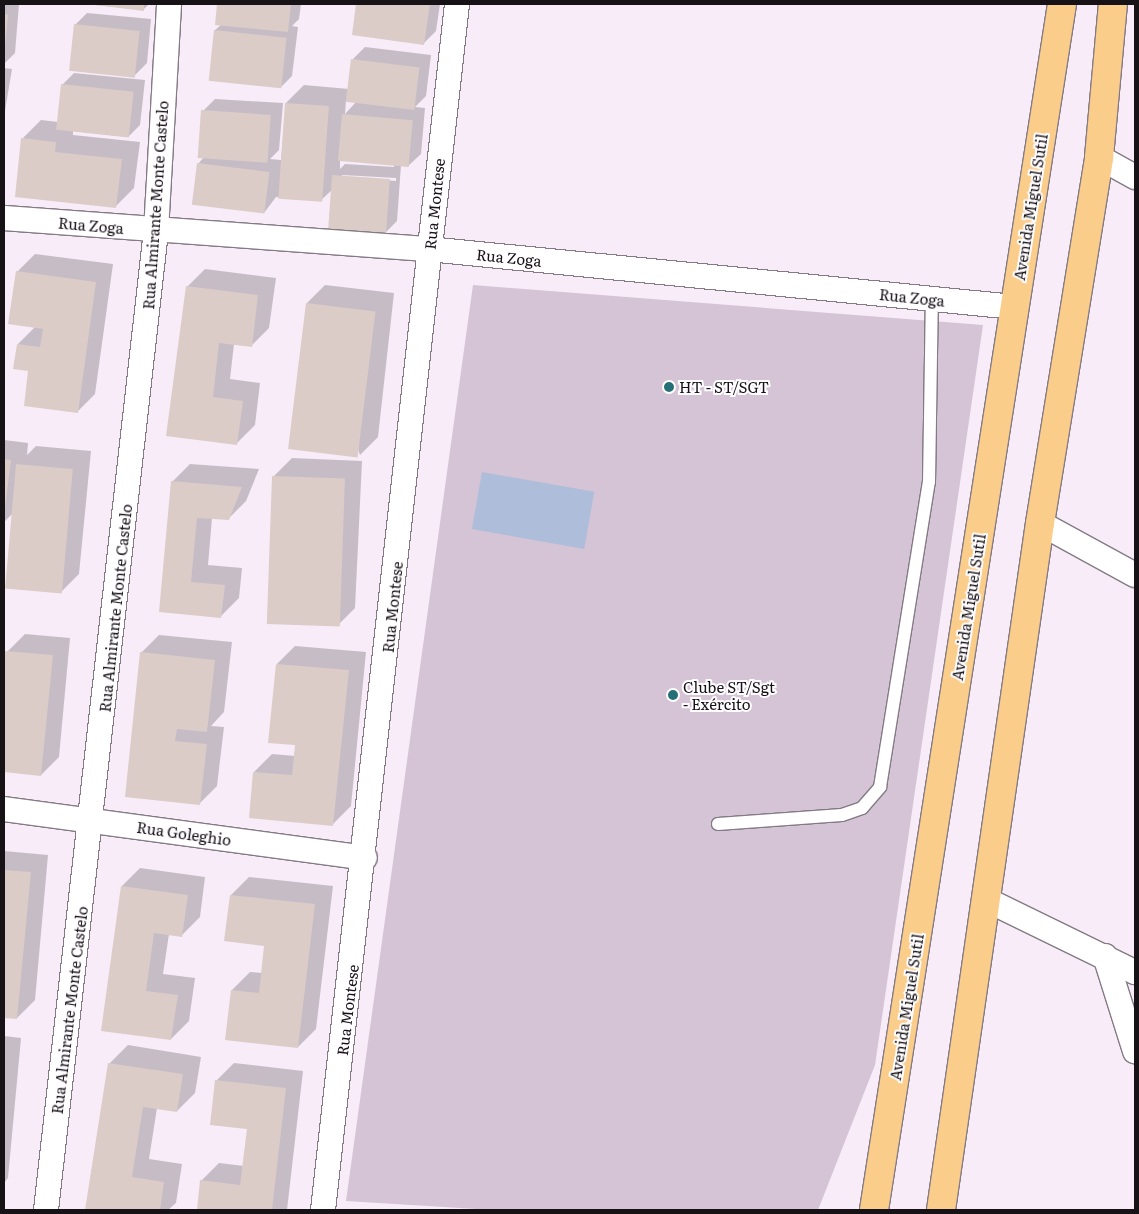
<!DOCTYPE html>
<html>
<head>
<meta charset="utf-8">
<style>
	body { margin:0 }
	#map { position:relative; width:1139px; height:1214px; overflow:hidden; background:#f7ecf8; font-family:Literata,serif }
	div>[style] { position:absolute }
	.green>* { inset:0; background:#d5c3d6 }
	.water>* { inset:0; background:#aebeda; transform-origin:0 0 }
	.shadow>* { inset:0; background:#0003 }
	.building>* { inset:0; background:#dbccc7; transform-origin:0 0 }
	.roads { filter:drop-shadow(1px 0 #837a84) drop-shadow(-1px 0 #837a84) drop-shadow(0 1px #837a84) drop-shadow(0 -1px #837a84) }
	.lane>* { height:12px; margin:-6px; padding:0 6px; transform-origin:6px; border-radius:6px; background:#fff }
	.street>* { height:24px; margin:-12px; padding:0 12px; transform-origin:12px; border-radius:12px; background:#fff }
	.highway>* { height:28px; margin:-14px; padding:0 14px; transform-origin:14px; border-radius:14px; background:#fbcd8b }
	.dots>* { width:14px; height:14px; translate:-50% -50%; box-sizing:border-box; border:2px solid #fffdff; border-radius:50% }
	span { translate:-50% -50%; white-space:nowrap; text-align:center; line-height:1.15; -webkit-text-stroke:4px #fffdff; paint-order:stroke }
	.street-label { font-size:15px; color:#161216 }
	.poi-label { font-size:15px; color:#161216 }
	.left { translate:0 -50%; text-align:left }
	.frame { position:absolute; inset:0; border:5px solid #161216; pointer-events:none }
</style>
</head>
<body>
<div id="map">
	<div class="green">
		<i style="clip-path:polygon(473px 285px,983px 325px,875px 1065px,818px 1210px,493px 1210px,346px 1201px)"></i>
	</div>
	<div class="water">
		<i style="left:482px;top:472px;width:114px;height:58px;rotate:10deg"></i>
	</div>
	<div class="shadow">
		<i style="clip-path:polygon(4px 4px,19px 4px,15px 53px,4px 64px)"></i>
		<i style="clip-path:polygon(86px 4px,149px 4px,143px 10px)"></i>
		<i style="clip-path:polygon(218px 4px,301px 4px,299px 19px,292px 26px,298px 27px,292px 76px,280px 88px,215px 30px,221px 25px,216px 24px)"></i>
		<i style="clip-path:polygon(358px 4px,440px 4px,436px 31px,424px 43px,354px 34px)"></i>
		<i style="clip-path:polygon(87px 13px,151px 19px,147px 63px,135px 75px,75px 25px)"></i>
		<i style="clip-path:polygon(evenodd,365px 47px,431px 55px,426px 96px,415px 107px,425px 108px,421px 154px,408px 166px,401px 165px,397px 221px,385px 233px,332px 190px,320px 201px,276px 197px,264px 213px,198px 164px,204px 157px,203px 111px,215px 99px,283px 103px,279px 150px,270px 159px,281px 160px,286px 103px,304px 85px,349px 89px,353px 59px,365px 47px,346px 100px,356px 102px,345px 114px,346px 100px,365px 47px,340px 160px,394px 165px,394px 167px,345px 164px,340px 169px,340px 160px,365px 47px,342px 175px,396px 178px,396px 181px,342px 177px,342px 175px)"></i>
		<i style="clip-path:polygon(4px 68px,12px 69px,4px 117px)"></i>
		<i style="clip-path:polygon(74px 73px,145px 80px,140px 125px,128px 137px,73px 131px,73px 135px,140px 142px,134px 188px,116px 206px,23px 138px,41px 120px,58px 122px,62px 85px)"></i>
		<i style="clip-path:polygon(35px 254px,113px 264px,95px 394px,77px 412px,18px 344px,36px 326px,17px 272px)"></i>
		<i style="clip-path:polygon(205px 269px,276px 278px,269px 328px,251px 346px,234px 344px,230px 379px,260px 383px,255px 425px,237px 443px,168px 435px,187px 287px)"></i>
		<i style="clip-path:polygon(325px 285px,394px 293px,378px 437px,360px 455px,307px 303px)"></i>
		<i style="clip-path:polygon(4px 440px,28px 443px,27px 455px,36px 446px,91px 451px,79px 574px,61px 592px,13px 513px,4px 522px)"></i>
		<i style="clip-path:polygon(292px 458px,362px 461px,355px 608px,337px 626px,274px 476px)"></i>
		<i style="clip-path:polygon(190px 464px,259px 469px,246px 501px,228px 519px,212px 518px,208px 565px,242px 568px,239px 598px,221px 616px,160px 611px,172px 482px)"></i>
		<i style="clip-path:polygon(25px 634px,70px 638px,59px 757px,41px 775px,4px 771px,7px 652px)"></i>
		<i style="clip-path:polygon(159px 635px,232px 642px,224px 712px,211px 726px,224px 727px,217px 786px,199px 804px,126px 796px,141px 653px)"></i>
		<i style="clip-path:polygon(295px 646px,366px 652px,351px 806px,333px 824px,254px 772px,272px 754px,295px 756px,296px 744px,270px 742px,277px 664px)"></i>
		<i style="clip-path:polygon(4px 851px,48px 855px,35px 1000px,17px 1018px,4px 1017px)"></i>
		<i style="clip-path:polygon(140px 868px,205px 877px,200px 917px,182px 935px,169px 934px,163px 974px,195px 978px,189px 1021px,171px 1039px,102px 1030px,122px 886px)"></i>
		<i style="clip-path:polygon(249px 877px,333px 886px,316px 1029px,298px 1047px,226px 1039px,232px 990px,250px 972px,262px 973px,266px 945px,231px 895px)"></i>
		<i style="clip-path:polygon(4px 1036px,21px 1038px,8px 1178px,4px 1183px)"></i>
		<i style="clip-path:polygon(128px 1045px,201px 1057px,195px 1093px,177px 1111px,157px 1108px,149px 1159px,182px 1164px,176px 1203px,168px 1210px,86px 1210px,110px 1063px)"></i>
		<i style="clip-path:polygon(234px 1063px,303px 1071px,287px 1210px,198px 1210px,201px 1181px,219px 1163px,244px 1166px,248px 1128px,216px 1081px)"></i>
	</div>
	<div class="building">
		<i style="clip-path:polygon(87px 4px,144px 4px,144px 11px)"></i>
		<i style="clip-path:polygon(217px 4px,291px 4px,288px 32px,215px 25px)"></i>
		<i style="clip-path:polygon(356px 4px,430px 4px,424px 45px,352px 35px)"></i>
		<i style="clip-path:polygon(4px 14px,8px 15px,5px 46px,4px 46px)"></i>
		<i style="left:74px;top:24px;width:66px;height:47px;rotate:6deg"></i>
		<i style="left:214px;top:30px;width:73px;height:51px;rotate:6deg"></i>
		<i style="left:351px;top:59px;width:69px;height:43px;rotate:7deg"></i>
		<i style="left:61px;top:84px;width:73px;height:46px;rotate:6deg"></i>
		<i style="left:285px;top:103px;width:44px;height:96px;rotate:4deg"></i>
		<i style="left:201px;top:110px;width:70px;height:48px;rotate:4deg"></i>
		<i style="left:342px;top:114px;width:71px;height:47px;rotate:5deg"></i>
		<i style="clip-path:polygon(21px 138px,56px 142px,55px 152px,122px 159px,116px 208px,15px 197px)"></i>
		<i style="left:197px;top:163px;width:73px;height:42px;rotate:7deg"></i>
		<i style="left:332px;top:175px;width:58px;height:55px;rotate:4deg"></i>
		<i style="clip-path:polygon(16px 271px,96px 282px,78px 413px,24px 406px,28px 371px,13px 369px,17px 344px,40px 347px,43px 329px,8px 324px)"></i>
		<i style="clip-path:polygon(186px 286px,258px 295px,252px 347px,219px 343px,213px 397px,243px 401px,237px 445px,166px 436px)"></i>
		<i style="left:306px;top:303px;width:70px;height:147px;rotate:7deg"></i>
		<i style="clip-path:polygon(4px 459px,11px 460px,5px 508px,4px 508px)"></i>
		<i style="left:16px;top:464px;width:57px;height:125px;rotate:5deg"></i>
		<i style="left:272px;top:476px;width:73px;height:148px;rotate:2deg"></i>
		<i style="clip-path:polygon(171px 481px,242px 487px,229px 520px,197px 518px,191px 582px,225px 585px,221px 618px,159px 612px)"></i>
		<i style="clip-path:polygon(5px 651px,53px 655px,41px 776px,4px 772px)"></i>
		<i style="clip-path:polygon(140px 652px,215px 660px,207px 732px,177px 729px,175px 741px,207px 744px,200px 805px,125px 797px)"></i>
		<i style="clip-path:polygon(276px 664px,349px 670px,333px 826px,249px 818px,253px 772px,292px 775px,295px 745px,268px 743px)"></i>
		<i style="clip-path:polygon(4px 870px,31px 872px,17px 1019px,4px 1018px)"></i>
		<i style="clip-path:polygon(121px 886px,188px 895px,182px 937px,154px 933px,146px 991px,178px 995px,171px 1040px,101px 1031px)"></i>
		<i style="clip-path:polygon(230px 895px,315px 904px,298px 1048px,225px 1040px,231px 990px,259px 993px,264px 946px,224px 941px)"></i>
		<i style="clip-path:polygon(108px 1063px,183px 1074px,177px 1112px,143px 1107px,132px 1177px,164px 1182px,160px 1210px,85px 1210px)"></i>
		<i style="clip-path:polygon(215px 1080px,286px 1088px,272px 1210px,197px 1210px,200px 1180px,240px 1185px,247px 1129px,210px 1125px)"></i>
	</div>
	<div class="roads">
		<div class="lane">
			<i style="left:718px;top:824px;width:124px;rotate:-4.2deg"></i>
			<i style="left:842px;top:815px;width:21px;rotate:-19deg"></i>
			<i style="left:862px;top:808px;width:28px;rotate:-49deg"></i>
			<i style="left:880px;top:787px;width:309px;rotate:-80.9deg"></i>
			<i style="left:929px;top:482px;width:183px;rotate:-89.1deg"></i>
		</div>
		<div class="street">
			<i style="left:1099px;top:157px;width:41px;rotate:29.1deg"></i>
			<i style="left:4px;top:218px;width:425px;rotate:4.2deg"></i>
			<i style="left:428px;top:249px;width:589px;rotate:5.65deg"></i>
			<i style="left:1040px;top:523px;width:108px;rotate:28.7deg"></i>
			<i style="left:4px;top:809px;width:364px;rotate:7.7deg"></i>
			<i style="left:985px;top:899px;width:167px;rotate:26deg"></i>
			<i style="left:1105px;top:956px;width:100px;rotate:72.5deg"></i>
			<i style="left:46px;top:1210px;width:985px;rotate:-83.59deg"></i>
			<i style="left:156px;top:231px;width:227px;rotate:-86.7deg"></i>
			<i style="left:323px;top:1210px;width:1213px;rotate:-83.66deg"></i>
		</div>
		<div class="highway">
			<i style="left:874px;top:1210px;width:1221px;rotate:-81.14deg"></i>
			<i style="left:941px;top:1210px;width:694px;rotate:-81.8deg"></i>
			<i style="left:1040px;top:523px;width:371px;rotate:-80.8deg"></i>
			<i style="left:1099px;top:157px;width:154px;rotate:-84.8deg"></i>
		</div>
	</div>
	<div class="dots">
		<i style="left:669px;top:387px;background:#256f77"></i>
		<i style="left:673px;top:695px;background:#256f77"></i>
	</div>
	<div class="street-label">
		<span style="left:434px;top:204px;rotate:-84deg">Rua Montese</span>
		<span style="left:155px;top:205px;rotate:-86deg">Rua Almirante Monte Castelo</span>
		<span style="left:1030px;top:207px;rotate:-81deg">Avenida Miguel Sutil</span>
		<span style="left:91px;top:225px;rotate:5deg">Rua Zoga</span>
		<span style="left:509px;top:257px;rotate:6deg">Rua Zoga</span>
		<span style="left:912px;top:297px;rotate:6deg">Rua Zoga</span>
		<span style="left:392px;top:607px;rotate:-84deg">Rua Montese</span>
		<span style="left:968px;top:607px;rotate:-81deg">Avenida Miguel Sutil</span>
		<span style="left:115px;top:608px;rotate:-84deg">Rua Almirante Monte Castelo</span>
		<span style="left:184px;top:833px;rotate:8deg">Rua Goleghio</span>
		<span style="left:906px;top:1007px;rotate:-81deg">Avenida Miguel Sutil</span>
		<span style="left:69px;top:1010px;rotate:-83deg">Rua Almirante Monte Castelo</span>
		<span style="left:347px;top:1010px;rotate:-83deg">Rua Montese</span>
	</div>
	<div class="poi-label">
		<span class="left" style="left:679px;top:387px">HT - ST/SGT</span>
		<span class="left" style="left:683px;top:695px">Clube ST/Sgt<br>- Exército</span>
	</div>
	<div class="frame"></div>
</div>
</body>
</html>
